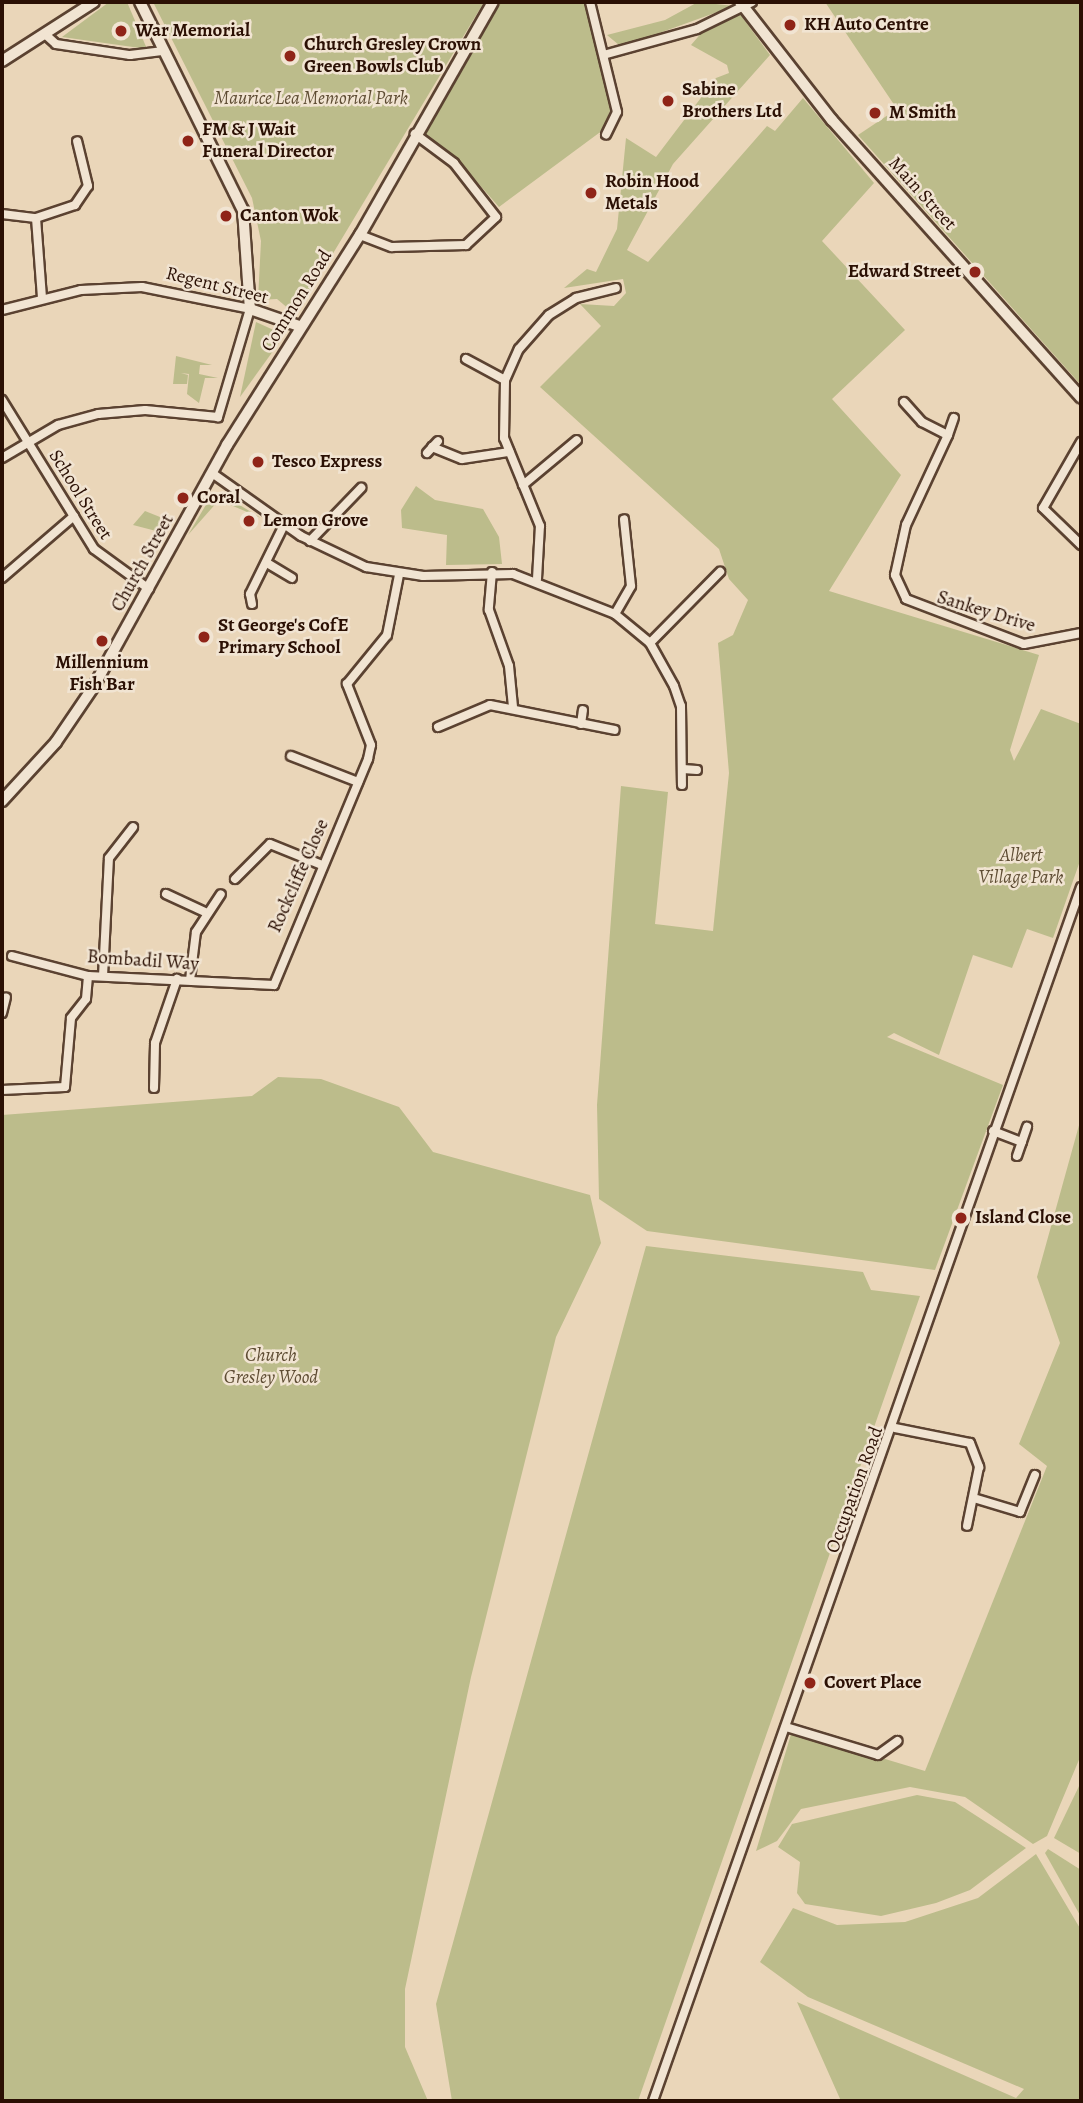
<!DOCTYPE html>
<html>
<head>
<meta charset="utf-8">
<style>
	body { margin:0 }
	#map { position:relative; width:1083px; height:2103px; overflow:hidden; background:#ead6b9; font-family:Alegreya,serif }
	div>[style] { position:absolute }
	.green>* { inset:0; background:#bcbc8b }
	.roads { filter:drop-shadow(2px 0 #5b4231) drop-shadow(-2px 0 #5b4231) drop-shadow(0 2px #5b4231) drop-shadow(0 -2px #5b4231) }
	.street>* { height:8px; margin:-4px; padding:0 4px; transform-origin:4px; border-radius:4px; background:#f1e4d2 }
	.secondary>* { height:10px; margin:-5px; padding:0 5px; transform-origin:5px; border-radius:5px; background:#f1e4d2 }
	.dots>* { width:19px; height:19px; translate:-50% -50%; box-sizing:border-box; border:4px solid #f1e4d2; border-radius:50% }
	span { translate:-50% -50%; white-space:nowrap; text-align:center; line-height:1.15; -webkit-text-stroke:5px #f1e4d2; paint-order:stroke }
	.poi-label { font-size:19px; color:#2b1004; font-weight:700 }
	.left { translate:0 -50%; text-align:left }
	.right { translate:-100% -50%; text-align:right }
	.park-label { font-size:19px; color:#5e4c33; font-style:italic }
	.street-label { font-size:19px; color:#2b1004 }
	.frame { position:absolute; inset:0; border:4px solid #2b1004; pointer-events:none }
</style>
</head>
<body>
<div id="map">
	<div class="green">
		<i style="clip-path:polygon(109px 2px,127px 2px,147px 49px,62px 37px)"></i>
		<i style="clip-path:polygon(153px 2px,484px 2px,296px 315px,277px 299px,258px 300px,261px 241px,252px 198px)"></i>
		<i style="clip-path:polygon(501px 2px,585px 2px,611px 108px,603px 130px,499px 207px,455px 157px,422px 133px)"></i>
		<i style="clip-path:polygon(698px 2px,734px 6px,629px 44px,619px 45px,607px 35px,665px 20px)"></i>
		<i style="clip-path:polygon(825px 2px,1081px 2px,1081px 385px,858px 135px,897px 109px)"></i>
		<i style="clip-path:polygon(739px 13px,770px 55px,673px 164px,627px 250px,648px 262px,767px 126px,775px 131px,803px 98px,874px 183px,822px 241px,905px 330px,832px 399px,901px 475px,829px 591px,1039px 655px,1010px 750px,1014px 761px,1041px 709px,1081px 724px,1081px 858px,1053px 938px,1027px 929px,1012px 968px,973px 955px,939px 1055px,894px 1033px,887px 1037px,1003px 1085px,935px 1270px,647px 1231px,599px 1199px,597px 1105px,621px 786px,668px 792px,655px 924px,713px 931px,729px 773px,718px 643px,733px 635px,748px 600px,729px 579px,719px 549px,540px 387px,601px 326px,580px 304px,614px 306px,626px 293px,623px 279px,564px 288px,587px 269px,596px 272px,617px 229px,626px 138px,656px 157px,716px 78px,729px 73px,727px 65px,691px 45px,704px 30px)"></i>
		<i style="clip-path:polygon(256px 322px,278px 332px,281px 340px,240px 397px)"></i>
		<i style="clip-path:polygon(176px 356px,212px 365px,200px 365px,199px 374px,218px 378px,205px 378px,199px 403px,187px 394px,189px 374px,181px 373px,188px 375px,187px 384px,173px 384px)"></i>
		<i style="clip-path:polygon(416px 486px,435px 500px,483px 509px,499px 537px,502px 564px,446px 565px,447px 535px,402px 528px,401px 510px)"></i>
		<i style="clip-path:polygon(219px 496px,228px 498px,261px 518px,219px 500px,188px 535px,207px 503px)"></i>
		<i style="clip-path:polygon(145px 511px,160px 517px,160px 532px,133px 525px)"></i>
		<i style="clip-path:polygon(278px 1077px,321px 1079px,399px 1107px,433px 1152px,590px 1195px,601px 1243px,556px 1337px,471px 1677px,405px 1989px,405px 2047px,428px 2101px,2px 2101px,2px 1115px,252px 1096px)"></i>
		<i style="clip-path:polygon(1081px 1118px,1081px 1755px,1047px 1836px,1033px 1844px,965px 1797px,910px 1787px,801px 1809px,777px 1841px,756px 1851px,792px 1731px,925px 1771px,1047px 1466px,1019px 1444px,1060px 1343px,1037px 1277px)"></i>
		<i style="clip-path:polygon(646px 1246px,863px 1272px,871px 1290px,920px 1296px,638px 2101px,452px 2101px,436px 2004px)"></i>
		<i style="clip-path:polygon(1081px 1782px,1081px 1854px,1054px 1838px)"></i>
		<i style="clip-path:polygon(917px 1795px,955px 1802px,1026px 1848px,970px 1890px,936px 1903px,881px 1916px,805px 1904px,797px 1893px,800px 1862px,778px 1847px,792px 1824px)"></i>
		<i style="clip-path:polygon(1048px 1849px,1081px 1870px,1081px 1917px,1045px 1853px)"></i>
		<i style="clip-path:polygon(1036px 1854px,1081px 1930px,1081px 2101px,841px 2101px,797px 2002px,1016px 2098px,1024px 2089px,808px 1997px,760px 1962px,793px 1908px,837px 1925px,905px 1922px,978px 1898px)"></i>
	</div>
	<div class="roads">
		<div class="street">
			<i style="left:590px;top:2px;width:113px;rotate:76.2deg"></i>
			<i style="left:617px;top:112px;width:25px;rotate:116deg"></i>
			<i style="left:46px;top:35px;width:13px;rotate:42deg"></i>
			<i style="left:56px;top:44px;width:75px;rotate:8.5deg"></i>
			<i style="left:130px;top:55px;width:34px;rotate:-7deg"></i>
			<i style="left:607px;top:54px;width:93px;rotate:-15.5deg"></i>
			<i style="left:697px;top:29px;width:61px;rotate:-26.1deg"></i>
			<i style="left:2px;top:214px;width:34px;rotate:7deg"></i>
			<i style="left:36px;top:218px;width:41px;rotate:-18.4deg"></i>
			<i style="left:75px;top:205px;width:23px;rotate:-56deg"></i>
			<i style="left:88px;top:186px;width:46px;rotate:-103.7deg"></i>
			<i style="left:36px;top:218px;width:79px;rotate:85.7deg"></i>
			<i style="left:360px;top:235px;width:34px;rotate:21deg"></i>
			<i style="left:392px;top:247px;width:74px;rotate:-1.5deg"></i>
			<i style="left:466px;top:245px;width:41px;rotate:-43deg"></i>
			<i style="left:496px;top:217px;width:68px;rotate:-127.9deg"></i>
			<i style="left:454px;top:163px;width:49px;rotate:-143.4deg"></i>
			<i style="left:2px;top:310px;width:81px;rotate:-14.2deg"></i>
			<i style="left:81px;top:290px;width:61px;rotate:-2.8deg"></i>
			<i style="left:142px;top:287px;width:110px;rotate:11.5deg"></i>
			<i style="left:250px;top:309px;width:113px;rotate:106.5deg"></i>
			<i style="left:218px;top:417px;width:73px;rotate:-174.5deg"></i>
			<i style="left:145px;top:410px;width:47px;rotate:175.1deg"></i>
			<i style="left:98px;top:414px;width:41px;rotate:164.6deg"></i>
			<i style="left:58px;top:425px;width:65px;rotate:149.5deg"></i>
			<i style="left:466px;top:359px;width:44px;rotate:28.3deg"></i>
			<i style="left:2px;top:400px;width:175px;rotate:58.3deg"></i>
			<i style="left:94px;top:549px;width:68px;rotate:36deg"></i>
			<i style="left:904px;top:402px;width:27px;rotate:48deg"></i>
			<i style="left:922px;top:422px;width:29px;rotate:27deg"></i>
			<i style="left:948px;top:435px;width:99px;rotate:115deg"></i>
			<i style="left:906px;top:525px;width:51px;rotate:102.4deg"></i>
			<i style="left:895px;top:575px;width:26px;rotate:65deg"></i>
			<i style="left:906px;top:599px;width:126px;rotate:20.9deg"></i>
			<i style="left:1024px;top:644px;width:58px;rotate:-10.9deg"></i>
			<i style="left:948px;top:435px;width:18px;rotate:-71deg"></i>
			<i style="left:1081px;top:442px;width:76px;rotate:119.9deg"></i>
			<i style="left:1043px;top:508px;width:53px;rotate:44.2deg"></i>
			<i style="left:432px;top:447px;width:32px;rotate:22deg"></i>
			<i style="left:462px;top:459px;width:48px;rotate:-8.5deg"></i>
			<i style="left:427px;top:453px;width:16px;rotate:-47deg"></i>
			<i style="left:212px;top:473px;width:109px;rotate:35.3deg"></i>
			<i style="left:301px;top:536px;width:72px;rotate:25.5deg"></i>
			<i style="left:366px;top:567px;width:58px;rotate:9deg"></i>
			<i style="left:423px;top:576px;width:90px;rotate:-1.3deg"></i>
			<i style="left:513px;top:574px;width:110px;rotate:21.4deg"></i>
			<i style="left:615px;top:614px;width:45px;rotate:39.6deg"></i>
			<i style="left:650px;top:643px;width:49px;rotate:60.8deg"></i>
			<i style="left:674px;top:686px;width:21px;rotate:71deg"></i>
			<i style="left:681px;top:706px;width:79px;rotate:89.3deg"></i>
			<i style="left:523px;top:485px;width:70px;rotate:-39.8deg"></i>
			<i style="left:310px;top:541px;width:74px;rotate:-46.1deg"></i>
			<i style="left:267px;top:563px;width:29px;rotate:31deg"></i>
			<i style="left:492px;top:572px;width:38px;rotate:95deg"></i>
			<i style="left:489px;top:610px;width:59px;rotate:70.3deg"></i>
			<i style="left:509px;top:666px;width:41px;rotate:84.4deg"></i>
			<i style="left:2px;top:578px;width:95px;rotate:-40.7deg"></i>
			<i style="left:537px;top:579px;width:53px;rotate:-86.8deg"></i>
			<i style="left:540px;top:526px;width:95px;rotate:-112.2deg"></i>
			<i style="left:504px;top:438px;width:58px;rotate:-89deg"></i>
			<i style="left:505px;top:380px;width:34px;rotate:-66deg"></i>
			<i style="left:519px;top:349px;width:45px;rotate:-48.6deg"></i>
			<i style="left:549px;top:315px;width:32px;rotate:-32deg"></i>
			<i style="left:576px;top:298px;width:41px;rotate:-14deg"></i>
			<i style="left:252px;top:604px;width:10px;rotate:-101deg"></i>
			<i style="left:250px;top:594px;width:77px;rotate:-63.8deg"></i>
			<i style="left:615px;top:614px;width:32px;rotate:-60deg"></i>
			<i style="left:631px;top:586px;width:67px;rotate:-96deg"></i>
			<i style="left:650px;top:643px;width:100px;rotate:-45.4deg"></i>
			<i style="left:581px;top:724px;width:14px;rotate:-82deg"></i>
			<i style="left:438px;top:727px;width:56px;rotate:-22.9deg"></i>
			<i style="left:490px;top:705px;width:127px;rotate:11.3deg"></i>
			<i style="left:291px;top:756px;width:72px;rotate:21.2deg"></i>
			<i style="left:683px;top:769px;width:14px;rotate:4deg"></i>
			<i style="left:235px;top:879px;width:49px;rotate:-45deg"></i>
			<i style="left:270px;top:844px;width:56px;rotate:22deg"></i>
			<i style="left:166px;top:894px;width:45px;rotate:24.9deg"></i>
			<i style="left:12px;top:956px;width:79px;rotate:14.7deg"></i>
			<i style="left:88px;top:976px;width:186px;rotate:2.8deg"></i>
			<i style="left:274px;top:985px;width:245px;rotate:-67.4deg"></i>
			<i style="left:368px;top:759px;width:14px;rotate:-78deg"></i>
			<i style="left:371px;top:745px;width:66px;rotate:-111.5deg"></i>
			<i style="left:347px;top:684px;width:63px;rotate:-50.8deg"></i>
			<i style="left:387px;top:635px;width:61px;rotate:-78.7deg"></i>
			<i style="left:103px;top:976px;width:118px;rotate:-87.1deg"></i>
			<i style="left:109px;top:858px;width:39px;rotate:-52deg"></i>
			<i style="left:190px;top:980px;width:48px;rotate:-82.9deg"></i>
			<i style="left:196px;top:932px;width:45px;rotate:-56.7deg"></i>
			<i style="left:2px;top:1013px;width:16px;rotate:-76deg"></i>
			<i style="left:154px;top:1088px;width:45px;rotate:-88.7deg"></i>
			<i style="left:155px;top:1043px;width:68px;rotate:-71deg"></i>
			<i style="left:2px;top:1090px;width:63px;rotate:-2.7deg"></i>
			<i style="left:65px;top:1087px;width:69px;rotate:-85deg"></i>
			<i style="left:71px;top:1018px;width:24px;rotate:-52deg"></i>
			<i style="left:86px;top:999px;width:23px;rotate:-85deg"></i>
			<i style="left:993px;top:1131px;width:31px;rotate:21deg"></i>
			<i style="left:1017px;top:1156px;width:31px;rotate:-71deg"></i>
			<i style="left:895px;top:1428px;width:76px;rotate:11.3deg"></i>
			<i style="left:970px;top:1443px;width:26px;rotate:69deg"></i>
			<i style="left:979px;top:1467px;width:60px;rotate:101.5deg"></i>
			<i style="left:977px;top:1499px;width:45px;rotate:16.8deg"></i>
			<i style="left:1020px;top:1512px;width:40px;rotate:-68deg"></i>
			<i style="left:786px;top:1727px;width:96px;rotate:16.9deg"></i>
			<i style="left:878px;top:1755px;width:24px;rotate:-36deg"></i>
			<i style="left:653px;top:2101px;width:1287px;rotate:-70.58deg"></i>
		</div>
		<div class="secondary">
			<i style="left:140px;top:2px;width:232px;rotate:63.7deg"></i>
			<i style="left:243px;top:210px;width:99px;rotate:86deg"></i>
			<i style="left:250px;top:309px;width:52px;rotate:19.1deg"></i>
			<i style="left:740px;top:2px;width:150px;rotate:52.1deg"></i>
			<i style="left:832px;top:120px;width:373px;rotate:48.1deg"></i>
			<i style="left:2px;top:61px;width:109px;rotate:-32.7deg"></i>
			<i style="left:2px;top:801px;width:80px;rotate:-47.5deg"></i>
			<i style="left:56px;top:742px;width:68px;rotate:-55.8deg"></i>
			<i style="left:94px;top:686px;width:275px;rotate:-61.1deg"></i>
			<i style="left:227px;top:445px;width:249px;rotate:-57.7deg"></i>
			<i style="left:360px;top:235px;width:268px;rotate:-60.3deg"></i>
		</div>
	</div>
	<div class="dots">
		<i style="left:790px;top:25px;background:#8f2418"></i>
		<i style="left:121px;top:31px;background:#8f2418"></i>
		<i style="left:290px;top:56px;background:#8f2418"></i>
		<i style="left:668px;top:101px;background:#8f2418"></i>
		<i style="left:875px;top:113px;background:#8f2418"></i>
		<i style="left:188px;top:141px;background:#8f2418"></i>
		<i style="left:591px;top:193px;background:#8f2418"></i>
		<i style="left:226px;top:216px;background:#8f2418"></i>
		<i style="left:975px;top:272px;background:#8f2418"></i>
		<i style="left:258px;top:462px;background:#8f2418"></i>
		<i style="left:183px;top:498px;background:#8f2418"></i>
		<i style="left:249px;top:521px;background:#8f2418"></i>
		<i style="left:204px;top:637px;background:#8f2418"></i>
		<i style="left:102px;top:641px;background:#8f2418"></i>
		<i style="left:961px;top:1218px;background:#8f2418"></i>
		<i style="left:810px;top:1683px;background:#8f2418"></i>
	</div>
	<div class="poi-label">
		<span class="left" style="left:804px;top:25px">KH Auto Centre</span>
		<span class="left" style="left:135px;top:31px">War Memorial</span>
		<span class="left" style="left:304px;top:56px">Church Gresley Crown<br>Green Bowls Club</span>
		<span class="left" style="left:682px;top:101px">Sabine<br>Brothers Ltd</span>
		<span class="left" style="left:889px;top:113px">M Smith</span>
		<span class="left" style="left:202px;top:141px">FM &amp; J Wait<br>Funeral Director</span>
		<span class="left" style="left:605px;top:193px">Robin Hood<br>Metals</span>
		<span class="left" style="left:240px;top:216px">Canton Wok</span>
		<span class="right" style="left:961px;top:272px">Edward Street</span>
		<span class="left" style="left:272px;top:462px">Tesco Express</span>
		<span class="left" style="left:197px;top:498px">Coral</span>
		<span class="left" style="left:263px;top:521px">Lemon Grove</span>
		<span class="left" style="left:218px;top:637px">St George's CofE<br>Primary School</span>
		<span style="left:102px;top:674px">Millennium<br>Fish Bar</span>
		<span class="left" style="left:975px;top:1218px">Island Close</span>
		<span class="left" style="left:824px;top:1683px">Covert Place</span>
	</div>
	<div class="park-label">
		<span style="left:311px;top:99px">Maurice Lea Memorial Park</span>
		<span style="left:1021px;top:867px">Albert<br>Village Park</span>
		<span style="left:271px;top:1367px">Church<br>Gresley Wood</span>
	</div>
	<div class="street-label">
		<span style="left:922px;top:194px;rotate:48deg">Main Street</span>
		<span style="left:217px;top:286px;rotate:14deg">Regent Street</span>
		<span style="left:297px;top:301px;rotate:-58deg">Common Road</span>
		<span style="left:80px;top:495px;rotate:58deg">School Street</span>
		<span style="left:143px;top:563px;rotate:-61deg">Church Street</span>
		<span style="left:986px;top:612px;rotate:17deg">Sankey Drive</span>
		<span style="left:299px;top:876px;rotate:-66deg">Rockcliffe Close</span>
		<span style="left:143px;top:961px;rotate:4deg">Bombadil Way</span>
		<span style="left:855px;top:1490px;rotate:-70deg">Occupation Road</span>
	</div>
	<div class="frame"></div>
</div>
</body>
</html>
